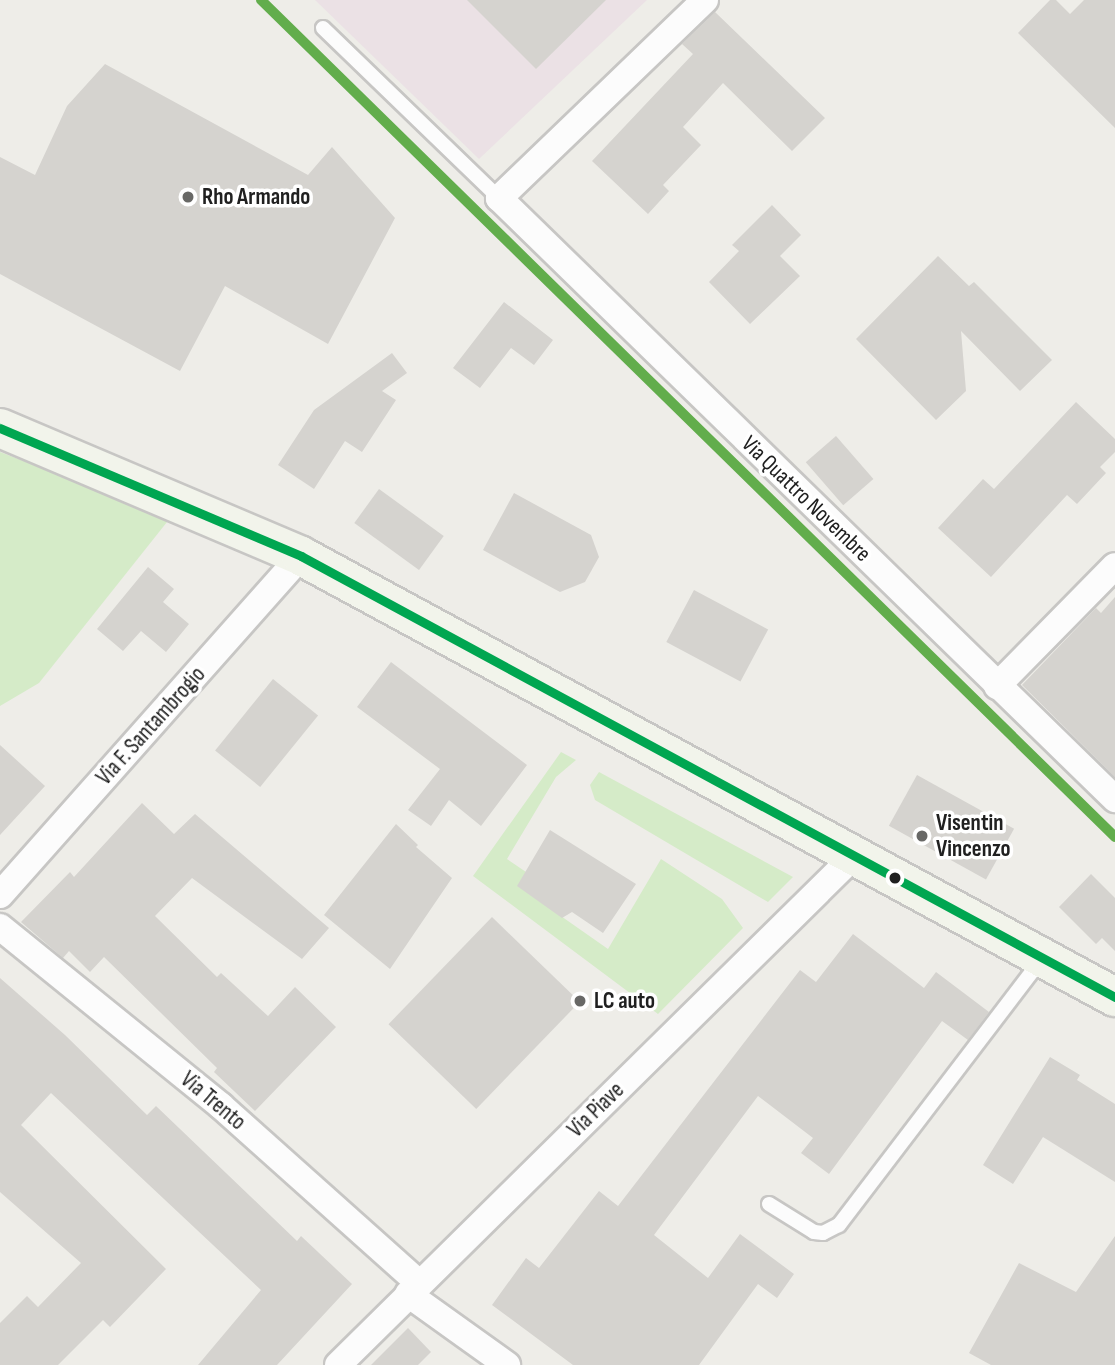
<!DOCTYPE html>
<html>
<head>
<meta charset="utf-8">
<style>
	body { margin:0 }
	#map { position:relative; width:1115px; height:1365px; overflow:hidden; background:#eeede8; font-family:"Sofia Sans Condensed",sans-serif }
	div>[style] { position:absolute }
	.industrial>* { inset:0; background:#ebe1e5 }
	.grass>* { inset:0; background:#d5ebc8 }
	.building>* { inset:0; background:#d5d3cf; transform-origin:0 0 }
	.roads { filter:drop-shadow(2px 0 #c7c6c4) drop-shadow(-2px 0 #c7c6c4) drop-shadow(0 2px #c7c6c4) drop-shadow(0 -2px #c7c6c4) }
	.lane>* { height:14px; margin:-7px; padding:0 7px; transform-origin:7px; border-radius:7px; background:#fcfcfc }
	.street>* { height:26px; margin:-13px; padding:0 13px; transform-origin:13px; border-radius:13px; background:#fcfcfc }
	.secondary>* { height:38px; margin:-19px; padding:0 19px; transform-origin:19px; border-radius:19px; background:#f2f4eb }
	.bus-1>* { height:9px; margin:-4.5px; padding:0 4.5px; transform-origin:4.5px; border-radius:4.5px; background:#00a651 }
	.rail-1>* { height:10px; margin:-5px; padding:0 5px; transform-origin:5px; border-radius:5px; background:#62ad4c }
	.dots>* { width:19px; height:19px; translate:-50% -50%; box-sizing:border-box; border:4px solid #fff; border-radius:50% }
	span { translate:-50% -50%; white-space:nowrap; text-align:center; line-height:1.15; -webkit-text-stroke:7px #fff; paint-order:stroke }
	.poi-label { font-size:23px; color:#202020; font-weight:700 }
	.left { translate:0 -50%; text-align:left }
	.street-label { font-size:23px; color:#202020 }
</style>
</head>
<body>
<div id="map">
	<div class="industrial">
		<i style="clip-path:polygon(315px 0,647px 0,479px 159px)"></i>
	</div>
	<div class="grass">
		<i style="clip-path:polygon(0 452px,171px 517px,39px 683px,0 706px)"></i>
		<i style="clip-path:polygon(561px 752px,576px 760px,556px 777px,507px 859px,526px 872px,518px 886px,608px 949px,661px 859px,722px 899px,743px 928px,658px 1014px,473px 876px)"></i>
		<i style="clip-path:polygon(599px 772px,793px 877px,768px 902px,595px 800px,590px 785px)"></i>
	</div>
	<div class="building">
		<i style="clip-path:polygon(467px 0,606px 0,536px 69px)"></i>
		<i style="clip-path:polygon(1050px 0,1056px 0,1070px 14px,1084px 0,1115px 0,1115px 128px,1018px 33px)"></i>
		<i style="clip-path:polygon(715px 12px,825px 118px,792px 151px,723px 83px,683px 127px,701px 145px,663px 185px,669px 191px,648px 214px,592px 161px,693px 54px,682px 44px)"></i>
		<i style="clip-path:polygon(105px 64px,308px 175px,332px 147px,395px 218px,328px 344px,225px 286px,180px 371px,0 274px,0 157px,35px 175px,67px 106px)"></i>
		<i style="clip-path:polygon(772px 205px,801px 235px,780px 256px,800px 276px,750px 324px,709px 282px,739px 251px,732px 245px)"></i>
		<i style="clip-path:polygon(938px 256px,969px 286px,974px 282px,1052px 360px,1020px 391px,961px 331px,966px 391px,936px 420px,856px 339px)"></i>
		<i style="clip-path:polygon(504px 302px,553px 340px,534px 365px,511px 348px,480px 388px,453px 368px)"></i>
		<i style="clip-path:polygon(392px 353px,407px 373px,382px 391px,396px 400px,362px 452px,345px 441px,314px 489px,278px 465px,314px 410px)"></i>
		<i style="clip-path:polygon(1076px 402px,1115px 439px,1115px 452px,1100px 467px,1106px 473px,1077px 504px,1067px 495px,991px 577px,938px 528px,983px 479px,994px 489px)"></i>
		<i style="left:836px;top:436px;width:57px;height:40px;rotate:49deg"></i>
		<i style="left:379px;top:489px;width:80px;height:42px;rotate:36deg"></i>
		<i style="clip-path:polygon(514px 493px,591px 535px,599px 557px,585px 582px,560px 592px,483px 550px)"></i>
		<i style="clip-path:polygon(148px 567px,174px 589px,163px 602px,189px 624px,166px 652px,141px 631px,123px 651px,97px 629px)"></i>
		<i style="left:694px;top:590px;width:84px;height:59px;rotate:28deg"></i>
		<i style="clip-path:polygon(1115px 597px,1115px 777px,1022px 685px,1096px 608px,1101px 613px)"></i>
		<i style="clip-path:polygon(391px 662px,527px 765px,481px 826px,449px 800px,431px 826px,408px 810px,440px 769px,357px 707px)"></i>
		<i style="left:273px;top:679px;width:58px;height:92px;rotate:39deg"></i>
		<i style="clip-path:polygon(0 745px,45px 786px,0 835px)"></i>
		<i style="left:917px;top:775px;width:111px;height:58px;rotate:29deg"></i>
		<i style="clip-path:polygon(142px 803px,174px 834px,195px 814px,329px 928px,302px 959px,192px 878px,155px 916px,217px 977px,221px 973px,268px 1016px,295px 987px,336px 1027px,255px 1111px,214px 1072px,217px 1068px,104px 957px,90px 972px,69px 951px,63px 958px,21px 922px,70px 872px,74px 877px)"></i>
		<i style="clip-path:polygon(396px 824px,418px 845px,416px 847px,452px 878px,390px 969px,324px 915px)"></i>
		<i style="clip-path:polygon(550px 830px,636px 884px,603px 933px,572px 912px,562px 918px,517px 886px)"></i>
		<i style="clip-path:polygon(1091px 874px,1115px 898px,1115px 951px,1102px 938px,1096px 944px,1059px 907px)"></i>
		<i style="left:492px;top:917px;width:122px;height:149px;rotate:44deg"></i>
		<i style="clip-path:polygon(853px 934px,924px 988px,936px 972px,989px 1012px,968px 1040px,942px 1021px,829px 1174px,801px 1153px,813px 1138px,758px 1096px,654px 1235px,708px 1278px,740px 1234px,794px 1274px,777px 1298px,758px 1284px,699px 1365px,573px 1365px,492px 1305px,526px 1258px,539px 1268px,599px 1191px,618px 1206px,800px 970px,816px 982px)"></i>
		<i style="clip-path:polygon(0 978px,65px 1035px,147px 1115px,156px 1106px,297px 1241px,301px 1236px,352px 1284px,277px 1365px,198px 1365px,261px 1290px,51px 1093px,21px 1125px,166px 1269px,110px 1327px,103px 1320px,58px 1365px,0 1365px,0 1323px,27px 1296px,38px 1307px,81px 1263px,0 1192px)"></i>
		<i style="clip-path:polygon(1050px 1057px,1080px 1075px,1077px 1080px,1115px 1104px,1115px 1182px,1043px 1137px,1013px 1184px,983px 1165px)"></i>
		<i style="clip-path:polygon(1115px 1236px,1115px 1365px,991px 1365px,969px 1353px,1019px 1263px,1076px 1292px)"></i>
		<i style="clip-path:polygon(408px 1328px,431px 1352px,418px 1365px,371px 1365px)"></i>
	</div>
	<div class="roads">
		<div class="lane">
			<i style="left:323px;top:28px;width:245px;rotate:44deg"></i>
			<i style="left:769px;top:1204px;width:53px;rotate:31.9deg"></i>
			<i style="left:814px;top:1232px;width:9px;rotate:6deg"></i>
			<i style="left:823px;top:1233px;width:18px;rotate:-27deg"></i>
			<i style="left:839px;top:1225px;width:335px;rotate:-52.7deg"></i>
		</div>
		<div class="street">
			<i style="left:705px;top:0;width:286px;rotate:136.1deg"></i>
			<i style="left:499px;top:198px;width:861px;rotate:44.29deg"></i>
			<i style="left:997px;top:686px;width:168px;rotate:-45.5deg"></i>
			<i style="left:0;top:895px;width:453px;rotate:-48.4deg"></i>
			<i style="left:0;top:927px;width:284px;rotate:39deg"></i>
			<i style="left:221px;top:1106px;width:266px;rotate:41.8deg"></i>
			<i style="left:408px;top:1294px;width:122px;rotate:35.6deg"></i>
			<i style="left:338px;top:1365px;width:725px;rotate:-44.61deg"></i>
		</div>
		<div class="secondary">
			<i style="left:0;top:428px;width:327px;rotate:23deg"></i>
			<i style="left:301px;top:556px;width:926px;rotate:28.45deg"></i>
		</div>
	</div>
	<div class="bus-1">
		<i style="left:0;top:428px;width:327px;rotate:23deg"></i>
		<i style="left:301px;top:556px;width:926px;rotate:28.45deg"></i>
	</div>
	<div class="rail-1">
		<i style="left:261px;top:0;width:1196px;rotate:44.42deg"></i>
	</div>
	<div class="dots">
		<i style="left:188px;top:197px;background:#686866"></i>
		<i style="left:922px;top:836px;background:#686866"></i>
		<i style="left:895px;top:878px;background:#202020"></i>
		<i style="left:580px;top:1001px;background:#686866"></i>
	</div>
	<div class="poi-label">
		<span class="left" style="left:202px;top:197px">Rho Armando</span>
		<span class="left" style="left:936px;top:836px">Visentin<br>Vincenzo</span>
		<span class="left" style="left:594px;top:1001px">LC auto</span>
	</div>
	<div class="street-label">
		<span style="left:806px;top:499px;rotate:44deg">Via Quattro Novembre</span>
		<span style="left:151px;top:726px;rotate:-48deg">Via F. Santambrogio</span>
		<span style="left:213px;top:1101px;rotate:40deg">Via Trento</span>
		<span style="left:596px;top:1110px;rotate:-44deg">Via Piave</span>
	</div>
</div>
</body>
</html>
